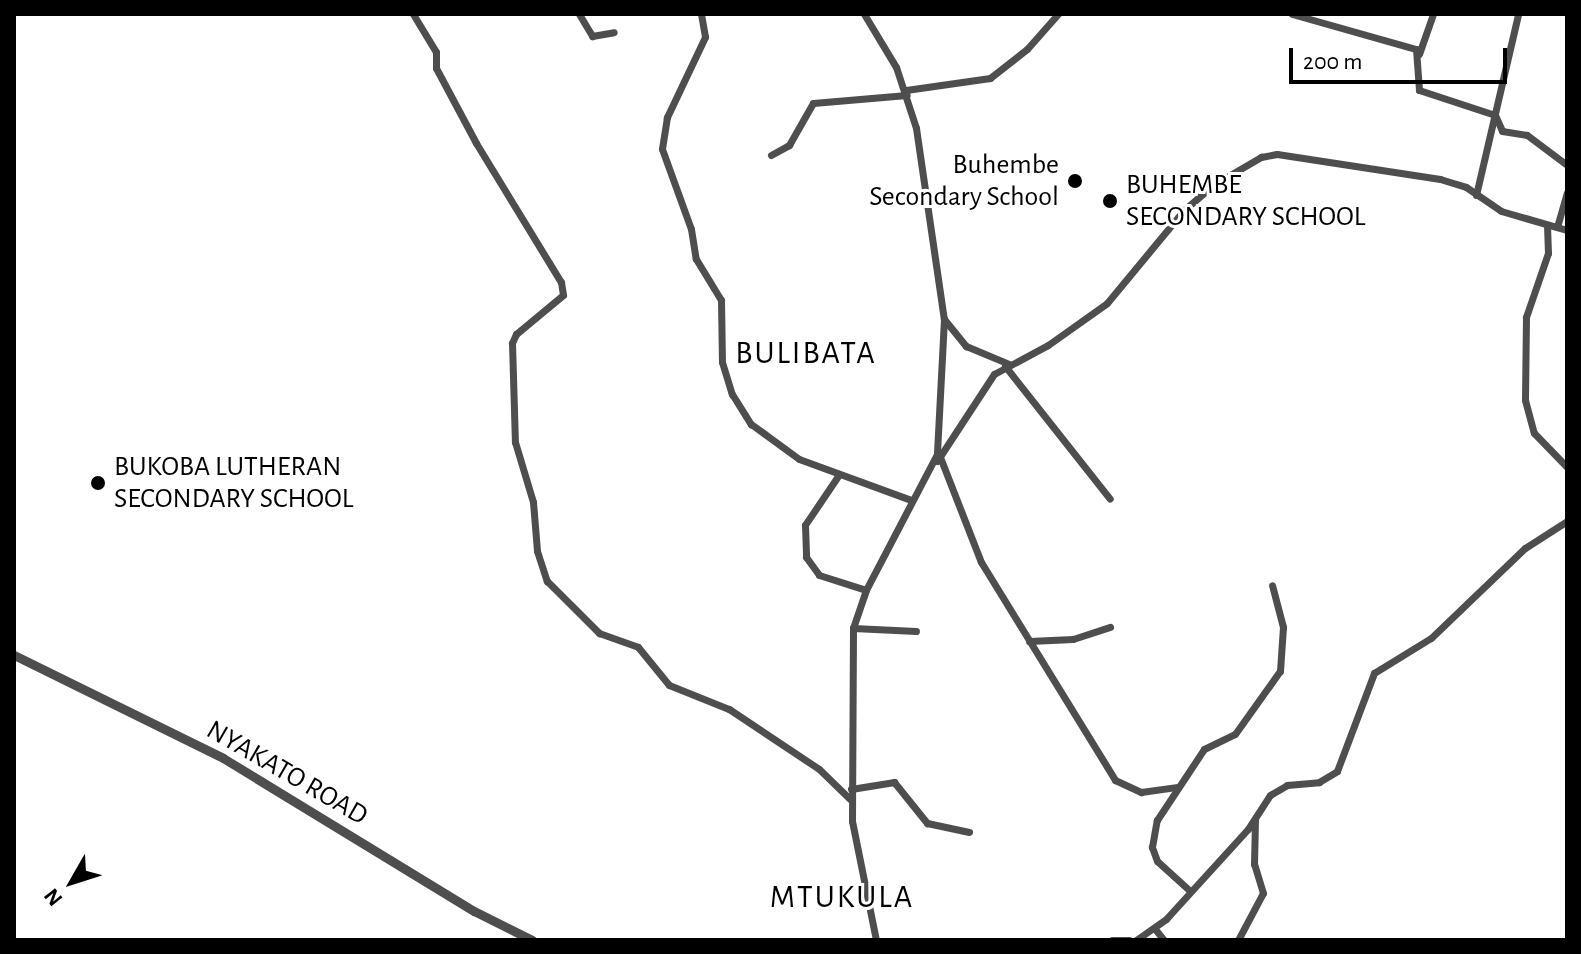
<!DOCTYPE html>
<html>
<head>
<meta charset="utf-8">
<style>
	body { margin:0 }
	#map { position:relative; width:1581px; height:954px; overflow:hidden; background:#fff; font-family:"Alegreya Sans",sans-serif }
	div>[style] { position:absolute }
	.minor>* { height:7px; margin:-3.5px; padding:0 3.5px; transform-origin:3.5px; border-radius:3.5px; background:#4e4e4e }
	.tertiary>* { height:9px; margin:-4.5px; padding:0 4.5px; transform-origin:4.5px; border-radius:4.5px; background:#4e4e4e }
	.dots>* { width:22px; height:22px; translate:-50% -50%; box-sizing:border-box; border:4px solid #fff; border-radius:50% }
	span { translate:-50% -50%; white-space:nowrap; text-align:center; line-height:1.15; -webkit-text-stroke:6px #fff; paint-order:stroke }
	.poi-label { font-size:28px; color:#000 }
	.right { translate:-100% -50%; text-align:right }
	.left { translate:0 -50%; text-align:left }
	.street-label { font-size:28px; color:#000 }
	.quarter-label { font-size:32px; color:#000; letter-spacing:2px }
	.frame { position:absolute; inset:0; border:16px solid #000; pointer-events:none }
	.north { position:absolute; left:32px; top:842px; width:80px; height:80px; -webkit-text-stroke:6px #fff; paint-order:stroke; rotate:231deg; font-size:22px; font-weight:700; line-height:32px; text-align:center; color:#000 }
	.north::after { content:''; display:block; margin:auto; width:28px; height:36px; background:#000; clip-path:polygon(50% 0,100% 100%,50% 72%,0 100%) }
	.scale { position:absolute; left:1289px; top:48px; width:218px; height:36px; box-sizing:border-box; border:4px solid #000; border-top:0; padding-left:10px; font-size:24px; line-height:28px; white-space:nowrap; color:#000; -webkit-text-stroke:6px #fff; paint-order:stroke }
</style>
</head>
<body>
<div id="map">
	<div class="minor">
		<i style="left:413px;top:14px;width:44px;rotate:58.8deg"></i>
		<i style="left:436px;top:52px;width:16px;rotate:90deg"></i>
		<i style="left:436px;top:68px;width:85px;rotate:61.9deg"></i>
		<i style="left:476px;top:143px;width:163px;rotate:58.6deg"></i>
		<i style="left:561px;top:282px;width:13px;rotate:81deg"></i>
		<i style="left:563px;top:295px;width:61px;rotate:140.3deg"></i>
		<i style="left:516px;top:334px;width:10px;rotate:114deg"></i>
		<i style="left:512px;top:343px;width:99px;rotate:88.3deg"></i>
		<i style="left:515px;top:442px;width:63px;rotate:73.3deg"></i>
		<i style="left:533px;top:502px;width:49px;rotate:85.3deg"></i>
		<i style="left:537px;top:551px;width:32px;rotate:72deg"></i>
		<i style="left:547px;top:581px;width:74px;rotate:45deg"></i>
		<i style="left:599px;top:633px;width:41px;rotate:19.7deg"></i>
		<i style="left:638px;top:647px;width:49px;rotate:50.8deg"></i>
		<i style="left:669px;top:685px;width:65px;rotate:21.8deg"></i>
		<i style="left:729px;top:709px;width:108px;rotate:33.7deg"></i>
		<i style="left:819px;top:769px;width:43px;rotate:44.1deg"></i>
		<i style="left:579px;top:14px;width:26px;rotate:59deg"></i>
		<i style="left:592px;top:36px;width:22px;rotate:-10deg"></i>
		<i style="left:701px;top:14px;width:23px;rotate:80deg"></i>
		<i style="left:705px;top:37px;width:89px;rotate:115.4deg"></i>
		<i style="left:667px;top:117px;width:32px;rotate:99deg"></i>
		<i style="left:662px;top:149px;width:85px;rotate:70.1deg"></i>
		<i style="left:691px;top:229px;width:30px;rotate:81deg"></i>
		<i style="left:696px;top:259px;width:48px;rotate:58.6deg"></i>
		<i style="left:721px;top:300px;width:62px;rotate:89.1deg"></i>
		<i style="left:722px;top:362px;width:34px;rotate:73deg"></i>
		<i style="left:732px;top:394px;width:36px;rotate:58deg"></i>
		<i style="left:751px;top:424px;width:59px;rotate:36.1deg"></i>
		<i style="left:799px;top:459px;width:119px;rotate:20.1deg"></i>
		<i style="left:864px;top:14px;width:62px;rotate:58.9deg"></i>
		<i style="left:896px;top:67px;width:64px;rotate:71.8deg"></i>
		<i style="left:916px;top:128px;width:193px;rotate:81.7deg"></i>
		<i style="left:944px;top:319px;width:135px;rotate:93deg"></i>
		<i style="left:937px;top:454px;width:153px;rotate:117.6deg"></i>
		<i style="left:866px;top:590px;width:40px;rotate:108.9deg"></i>
		<i style="left:853px;top:628px;width:193px;rotate:90.3deg"></i>
		<i style="left:852px;top:821px;width:121px;rotate:78.6deg"></i>
		<i style="left:1292px;top:14px;width:129px;rotate:15.8deg"></i>
		<i style="left:1416px;top:49px;width:41px;rotate:85.8deg"></i>
		<i style="left:1419px;top:90px;width:80px;rotate:18.2deg"></i>
		<i style="left:1495px;top:115px;width:17px;rotate:66deg"></i>
		<i style="left:1502px;top:131px;width:25px;rotate:9deg"></i>
		<i style="left:1527px;top:135px;width:50px;rotate:36.9deg"></i>
		<i style="left:1419px;top:54px;width:42px;rotate:-70.7deg"></i>
		<i style="left:906px;top:90px;width:85px;rotate:-8.1deg"></i>
		<i style="left:990px;top:78px;width:47px;rotate:-38.1deg"></i>
		<i style="left:1027px;top:49px;width:47px;rotate:-48.5deg"></i>
		<i style="left:771px;top:155px;width:21px;rotate:-29deg"></i>
		<i style="left:789px;top:145px;width:48px;rotate:-60.3deg"></i>
		<i style="left:813px;top:103px;width:94px;rotate:-4.9deg"></i>
		<i style="left:1476px;top:195px;width:186px;rotate:-76.9deg"></i>
		<i style="left:1547px;top:225px;width:28px;rotate:88deg"></i>
		<i style="left:1548px;top:253px;width:68px;rotate:109deg"></i>
		<i style="left:1526px;top:317px;width:83px;rotate:90.7deg"></i>
		<i style="left:1525px;top:400px;width:34px;rotate:75deg"></i>
		<i style="left:1534px;top:433px;width:47px;rotate:45.9deg"></i>
		<i style="left:1557px;top:227px;width:36px;rotate:-74deg"></i>
		<i style="left:944px;top:319px;width:35px;rotate:51deg"></i>
		<i style="left:966px;top:346px;width:47px;rotate:22.7deg"></i>
		<i style="left:1005px;top:366px;width:169px;rotate:51.7deg"></i>
		<i style="left:940px;top:457px;width:113px;rotate:68.7deg"></i>
		<i style="left:981px;top:562px;width:256px;rotate:58.4deg"></i>
		<i style="left:1115px;top:780px;width:29px;rotate:25deg"></i>
		<i style="left:1141px;top:792px;width:37px;rotate:-8deg"></i>
		<i style="left:937px;top:461px;width:104px;rotate:-56.8deg"></i>
		<i style="left:994px;top:374px;width:61px;rotate:-28.2deg"></i>
		<i style="left:1048px;top:345px;width:72px;rotate:-35.4deg"></i>
		<i style="left:1107px;top:303px;width:119px;rotate:-50.4deg"></i>
		<i style="left:1183px;top:211px;width:40px;rotate:-41deg"></i>
		<i style="left:1213px;top:185px;width:56px;rotate:-30.3deg"></i>
		<i style="left:1261px;top:157px;width:16px;rotate:-11deg"></i>
		<i style="left:1277px;top:154px;width:165px;rotate:8.7deg"></i>
		<i style="left:1440px;top:179px;width:27px;rotate:17deg"></i>
		<i style="left:1466px;top:187px;width:42px;rotate:34.4deg"></i>
		<i style="left:1501px;top:211px;width:69px;rotate:16.1deg"></i>
		<i style="left:838px;top:476px;width:59px;rotate:124deg"></i>
		<i style="left:805px;top:525px;width:32px;rotate:88deg"></i>
		<i style="left:806px;top:557px;width:22px;rotate:54deg"></i>
		<i style="left:819px;top:575px;width:49px;rotate:17.7deg"></i>
		<i style="left:853px;top:628px;width:63px;rotate:2.7deg"></i>
		<i style="left:1029px;top:641px;width:44px;rotate:-2.6deg"></i>
		<i style="left:1073px;top:639px;width:39px;rotate:-18deg"></i>
		<i style="left:851px;top:789px;width:44px;rotate:-9.2deg"></i>
		<i style="left:894px;top:782px;width:53px;rotate:51.2deg"></i>
		<i style="left:927px;top:823px;width:43px;rotate:12.1deg"></i>
		<i style="left:1189px;top:890px;width:43px;rotate:-137.8deg"></i>
		<i style="left:1157px;top:861px;width:15px;rotate:-110deg"></i>
		<i style="left:1152px;top:847px;width:27px;rotate:-80deg"></i>
		<i style="left:1157px;top:820px;width:85px;rotate:-56.5deg"></i>
		<i style="left:1204px;top:749px;width:34px;rotate:-26deg"></i>
		<i style="left:1235px;top:734px;width:77px;rotate:-54.5deg"></i>
		<i style="left:1280px;top:671px;width:44px;rotate:-86.1deg"></i>
		<i style="left:1283px;top:627px;width:43px;rotate:-104.7deg"></i>
		<i style="left:1155px;top:929px;width:14px;rotate:51deg"></i>
		<i style="left:1112px;top:940px;width:17px"></i>
		<i style="left:1136px;top:940px;width:37px;rotate:-35deg"></i>
		<i style="left:1166px;top:919px;width:122px;rotate:-47.7deg"></i>
		<i style="left:1248px;top:829px;width:40px;rotate:-57.1deg"></i>
		<i style="left:1270px;top:795px;width:20px;rotate:-30deg"></i>
		<i style="left:1287px;top:785px;width:32px;rotate:-5deg"></i>
		<i style="left:1319px;top:782px;width:21px;rotate:-31deg"></i>
		<i style="left:1337px;top:771px;width:105px;rotate:-69.3deg"></i>
		<i style="left:1374px;top:673px;width:67px;rotate:-31.6deg"></i>
		<i style="left:1431px;top:638px;width:130px;rotate:-43.8deg"></i>
		<i style="left:1525px;top:548px;width:50px;rotate:-32.7deg"></i>
		<i style="left:1238px;top:940px;width:53px;rotate:-62deg"></i>
		<i style="left:1263px;top:893px;width:30px;rotate:-107deg"></i>
		<i style="left:1254px;top:864px;width:45px;rotate:-88.7deg"></i>
	</div>
	<div class="tertiary">
		<i style="left:14px;top:655px;width:233px;rotate:26.2deg"></i>
		<i style="left:223px;top:758px;width:294px;rotate:31.4deg"></i>
		<i style="left:474px;top:911px;width:65px;rotate:26.6deg"></i>
	</div>
	<div class="dots">
		<i style="left:1075px;top:181px;background:#000"></i>
		<i style="left:1110px;top:201px;background:#000"></i>
		<i style="left:98px;top:483px;background:#000"></i>
	</div>
	<div class="poi-label">
		<span class="right" style="left:1059px;top:181px">Buhembe<br>Secondary School</span>
		<span class="left" style="left:1126px;top:201px">BUHEMBE<br>SECONDARY SCHOOL</span>
		<span class="left" style="left:114px;top:483px">BUKOBA LUTHERAN<br>SECONDARY SCHOOL</span>
	</div>
	<div class="street-label">
		<span style="left:287px;top:773px;rotate:30deg">NYAKATO ROAD</span>
	</div>
	<div class="quarter-label">
		<span style="left:806px;top:353px">BULIBATA</span>
		<span style="left:842px;top:897px">MTUKULA</span>
	</div>
	<div class="frame"></div>
	<div class="north">N</div>
	<div class="scale">200 m</div>
</div>
</body>
</html>
